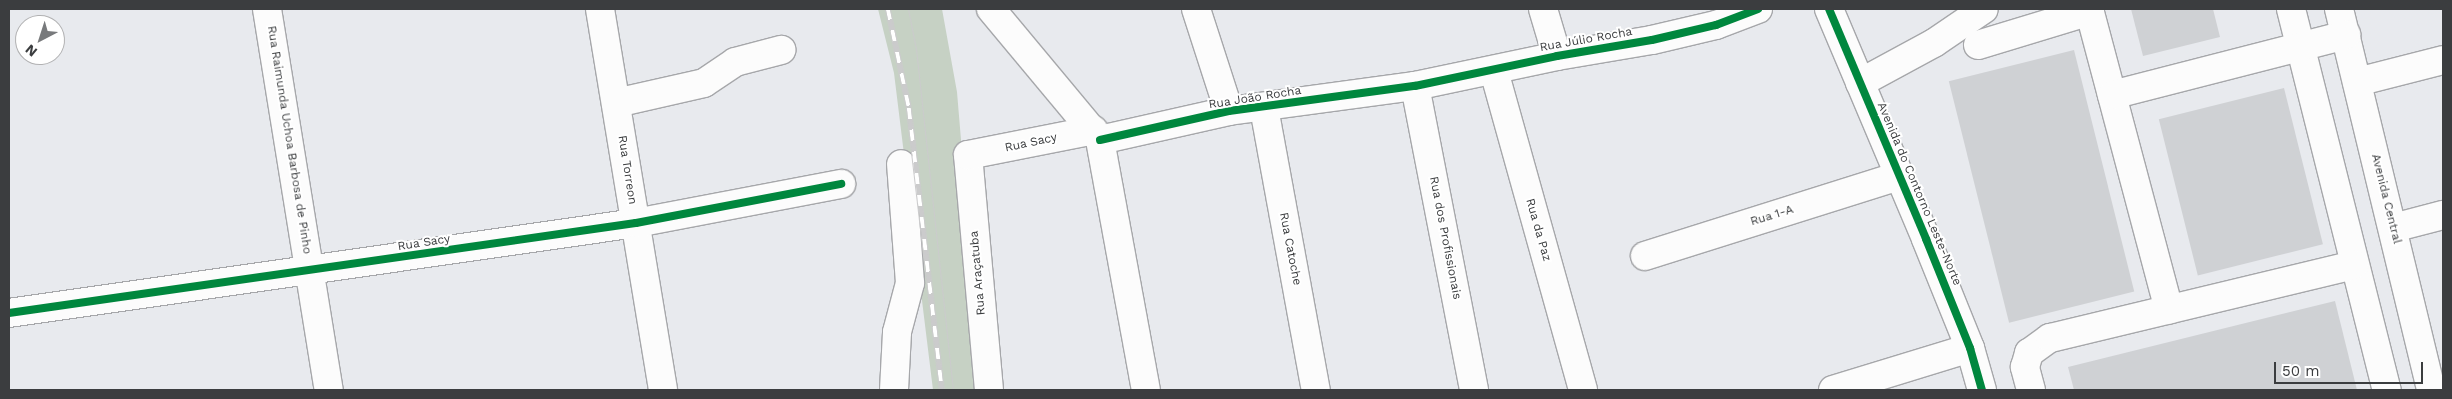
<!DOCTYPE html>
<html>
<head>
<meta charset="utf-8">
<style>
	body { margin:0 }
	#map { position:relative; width:2452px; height:399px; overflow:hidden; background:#e8eaee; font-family:"Work Sans",sans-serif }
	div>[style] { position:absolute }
	.green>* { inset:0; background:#c6d1c4 }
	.building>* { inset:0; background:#cfd1d4; transform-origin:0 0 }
	.roads { filter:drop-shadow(1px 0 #a6a7aa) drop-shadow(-1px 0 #a6a7aa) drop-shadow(0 1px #a6a7aa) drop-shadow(0 -1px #a6a7aa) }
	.minor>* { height:28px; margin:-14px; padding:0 14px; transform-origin:14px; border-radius:14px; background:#fcfcfc }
	.tram>* { height:1px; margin:-0.5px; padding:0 0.5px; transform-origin:0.5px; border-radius:0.5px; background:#cbcbcc }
	.rail>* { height:5.5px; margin-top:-2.75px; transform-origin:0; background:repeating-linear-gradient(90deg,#fff 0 11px,#cbcbcc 0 22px); box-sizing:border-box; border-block:1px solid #cbcbcc }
	.cycleway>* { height:8px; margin:-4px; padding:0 4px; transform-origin:4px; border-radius:4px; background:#00873e }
	span { translate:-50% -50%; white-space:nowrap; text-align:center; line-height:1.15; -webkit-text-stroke:4px #fff; paint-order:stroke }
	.street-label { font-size:12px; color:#3b3d3f }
	.frame { position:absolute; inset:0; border:10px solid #3b3d3f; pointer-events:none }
	.north { position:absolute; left:15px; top:15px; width:50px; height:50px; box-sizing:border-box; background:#fff; border:1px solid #b1b1b2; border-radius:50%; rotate:220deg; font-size:14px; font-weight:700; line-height:20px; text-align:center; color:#3b3d3f }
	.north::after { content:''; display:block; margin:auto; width:18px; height:22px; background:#787a7c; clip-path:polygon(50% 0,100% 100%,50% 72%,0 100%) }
	.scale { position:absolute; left:2274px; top:362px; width:149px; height:22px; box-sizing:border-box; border:2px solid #3b3d3f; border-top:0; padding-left:6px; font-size:15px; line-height:18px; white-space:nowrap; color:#3b3d3f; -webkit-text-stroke:4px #fff; paint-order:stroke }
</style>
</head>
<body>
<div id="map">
	<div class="green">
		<i style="clip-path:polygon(878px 9px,942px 9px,957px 92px,982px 390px,933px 390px,894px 73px)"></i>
	</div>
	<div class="building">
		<i style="clip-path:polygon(2131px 9px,2213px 9px,2220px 37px,2143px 56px)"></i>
		<i style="left:2074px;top:50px;width:249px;height:129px;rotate:76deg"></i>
		<i style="left:2284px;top:88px;width:161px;height:129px;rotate:76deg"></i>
		<i style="clip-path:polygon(2335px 301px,2357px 390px,2074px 390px,2068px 367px)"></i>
	</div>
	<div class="roads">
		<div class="minor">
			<i style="left:267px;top:9px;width:386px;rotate:80.8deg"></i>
			<i style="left:600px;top:9px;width:386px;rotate:80.6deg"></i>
			<i style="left:991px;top:9px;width:170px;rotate:50.2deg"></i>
			<i style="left:1100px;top:140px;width:254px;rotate:79.6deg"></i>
			<i style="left:1196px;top:9px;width:107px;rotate:72.1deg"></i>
			<i style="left:1543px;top:9px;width:49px;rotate:73.4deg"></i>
			<i style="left:1829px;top:9px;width:250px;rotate:67.1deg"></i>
			<i style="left:1926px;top:239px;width:118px;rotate:68deg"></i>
			<i style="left:1970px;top:348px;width:44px;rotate:74.1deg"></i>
			<i style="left:2089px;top:9px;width:311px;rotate:75.1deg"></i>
			<i style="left:2291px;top:9px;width:393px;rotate:75.9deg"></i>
			<i style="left:2339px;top:9px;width:392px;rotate:76.4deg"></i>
			<i style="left:1978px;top:45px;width:117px;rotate:-16.9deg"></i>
			<i style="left:1494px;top:71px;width:331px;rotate:74.4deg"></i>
			<i style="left:2357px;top:82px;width:89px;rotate:-14.3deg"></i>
			<i style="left:1860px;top:83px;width:84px;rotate:-28.4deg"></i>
			<i style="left:1934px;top:43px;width:60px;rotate:-34.2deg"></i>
			<i style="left:1415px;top:86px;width:310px;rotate:79deg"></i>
			<i style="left:2112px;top:95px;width:242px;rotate:-14.4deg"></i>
			<i style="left:616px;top:103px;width:90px;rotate:-12.8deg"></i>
			<i style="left:704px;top:83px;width:37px;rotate:-34deg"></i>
			<i style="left:735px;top:62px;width:48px;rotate:-14.6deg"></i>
			<i style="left:1264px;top:108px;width:287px;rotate:79.6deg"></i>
			<i style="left:1100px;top:140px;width:132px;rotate:-12.7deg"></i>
			<i style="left:1229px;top:111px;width:188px;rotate:-7.7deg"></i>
			<i style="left:1415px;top:86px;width:145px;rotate:-11.9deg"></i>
			<i style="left:1557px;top:56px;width:96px;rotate:-9.6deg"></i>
			<i style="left:1652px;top:40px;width:66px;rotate:-13.2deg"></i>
			<i style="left:1716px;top:25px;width:45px;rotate:-20.9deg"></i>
			<i style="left:2393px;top:228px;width:52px;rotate:-14.6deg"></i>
			<i style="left:1645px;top:256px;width:265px;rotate:-17.5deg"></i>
			<i style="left:9px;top:313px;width:633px;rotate:-8.17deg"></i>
			<i style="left:636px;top:223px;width:209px;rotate:-10.8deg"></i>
			<i style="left:894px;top:390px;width:58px;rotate:-87deg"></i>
			<i style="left:897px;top:332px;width:51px;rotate:-75.1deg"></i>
			<i style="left:910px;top:283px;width:119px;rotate:-94.3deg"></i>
			<i style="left:989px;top:390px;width:236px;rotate:-95.1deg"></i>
			<i style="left:968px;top:155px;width:128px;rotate:-11.2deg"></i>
			<i style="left:1833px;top:390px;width:143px;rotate:-17deg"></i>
			<i style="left:2031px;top:390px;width:24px;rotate:-105deg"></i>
			<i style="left:2025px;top:367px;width:15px;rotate:-74deg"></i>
			<i style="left:2029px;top:353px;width:26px;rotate:-36deg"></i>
			<i style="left:2050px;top:338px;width:313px;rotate:-13.5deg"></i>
		</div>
	</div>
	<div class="tram">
		<i style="left:908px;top:9px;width:41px;rotate:78.7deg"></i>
		<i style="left:916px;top:49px;width:343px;rotate:83.8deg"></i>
	</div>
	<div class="rail">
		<i style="left:888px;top:9px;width:101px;rotate:78deg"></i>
		<i style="left:909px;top:108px;width:284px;rotate:83.3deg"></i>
	</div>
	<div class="cycleway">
		<i style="left:1829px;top:9px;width:250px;rotate:67.1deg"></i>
		<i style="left:1926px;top:239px;width:118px;rotate:68deg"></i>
		<i style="left:1970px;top:348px;width:44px;rotate:74.1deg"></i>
		<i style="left:1100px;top:140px;width:132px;rotate:-12.7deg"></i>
		<i style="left:1229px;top:111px;width:188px;rotate:-7.7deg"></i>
		<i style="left:1415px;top:86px;width:145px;rotate:-11.9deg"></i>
		<i style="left:1557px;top:56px;width:96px;rotate:-9.6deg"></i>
		<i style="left:1652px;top:40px;width:66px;rotate:-13.2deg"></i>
		<i style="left:1716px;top:25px;width:45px;rotate:-20.9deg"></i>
		<i style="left:9px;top:313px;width:633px;rotate:-8.17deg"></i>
		<i style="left:636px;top:223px;width:209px;rotate:-10.8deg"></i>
	</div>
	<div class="street-label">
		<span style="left:1586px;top:40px;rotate:-10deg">Rua Júlio Rocha</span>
		<span style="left:1255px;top:98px;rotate:-9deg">Rua João Rocha</span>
		<span style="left:289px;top:140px;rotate:81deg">Rua Raimunda Uchoa Barbosa de Pinho</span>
		<span style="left:1031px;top:143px;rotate:-12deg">Rua Sacy</span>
		<span style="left:627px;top:170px;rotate:81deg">Rua Torreon</span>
		<span style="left:1919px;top:194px;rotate:67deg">Avenida do Contorno Leste-Norte</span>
		<span style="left:2386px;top:199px;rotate:76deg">Avenida Central</span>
		<span style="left:1772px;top:216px;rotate:-17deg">Rua 1-A</span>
		<span style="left:1538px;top:230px;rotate:74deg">Rua da Paz</span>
		<span style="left:1445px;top:238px;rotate:79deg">Rua dos Profissionais</span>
		<span style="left:424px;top:243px;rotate:-9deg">Rua Sacy</span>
		<span style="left:1290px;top:249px;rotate:79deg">Rua Catoche</span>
		<span style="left:978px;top:273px;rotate:-95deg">Rua Araçatuba</span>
	</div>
	<div class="frame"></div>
	<div class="north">N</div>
	<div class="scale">50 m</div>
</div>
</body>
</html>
